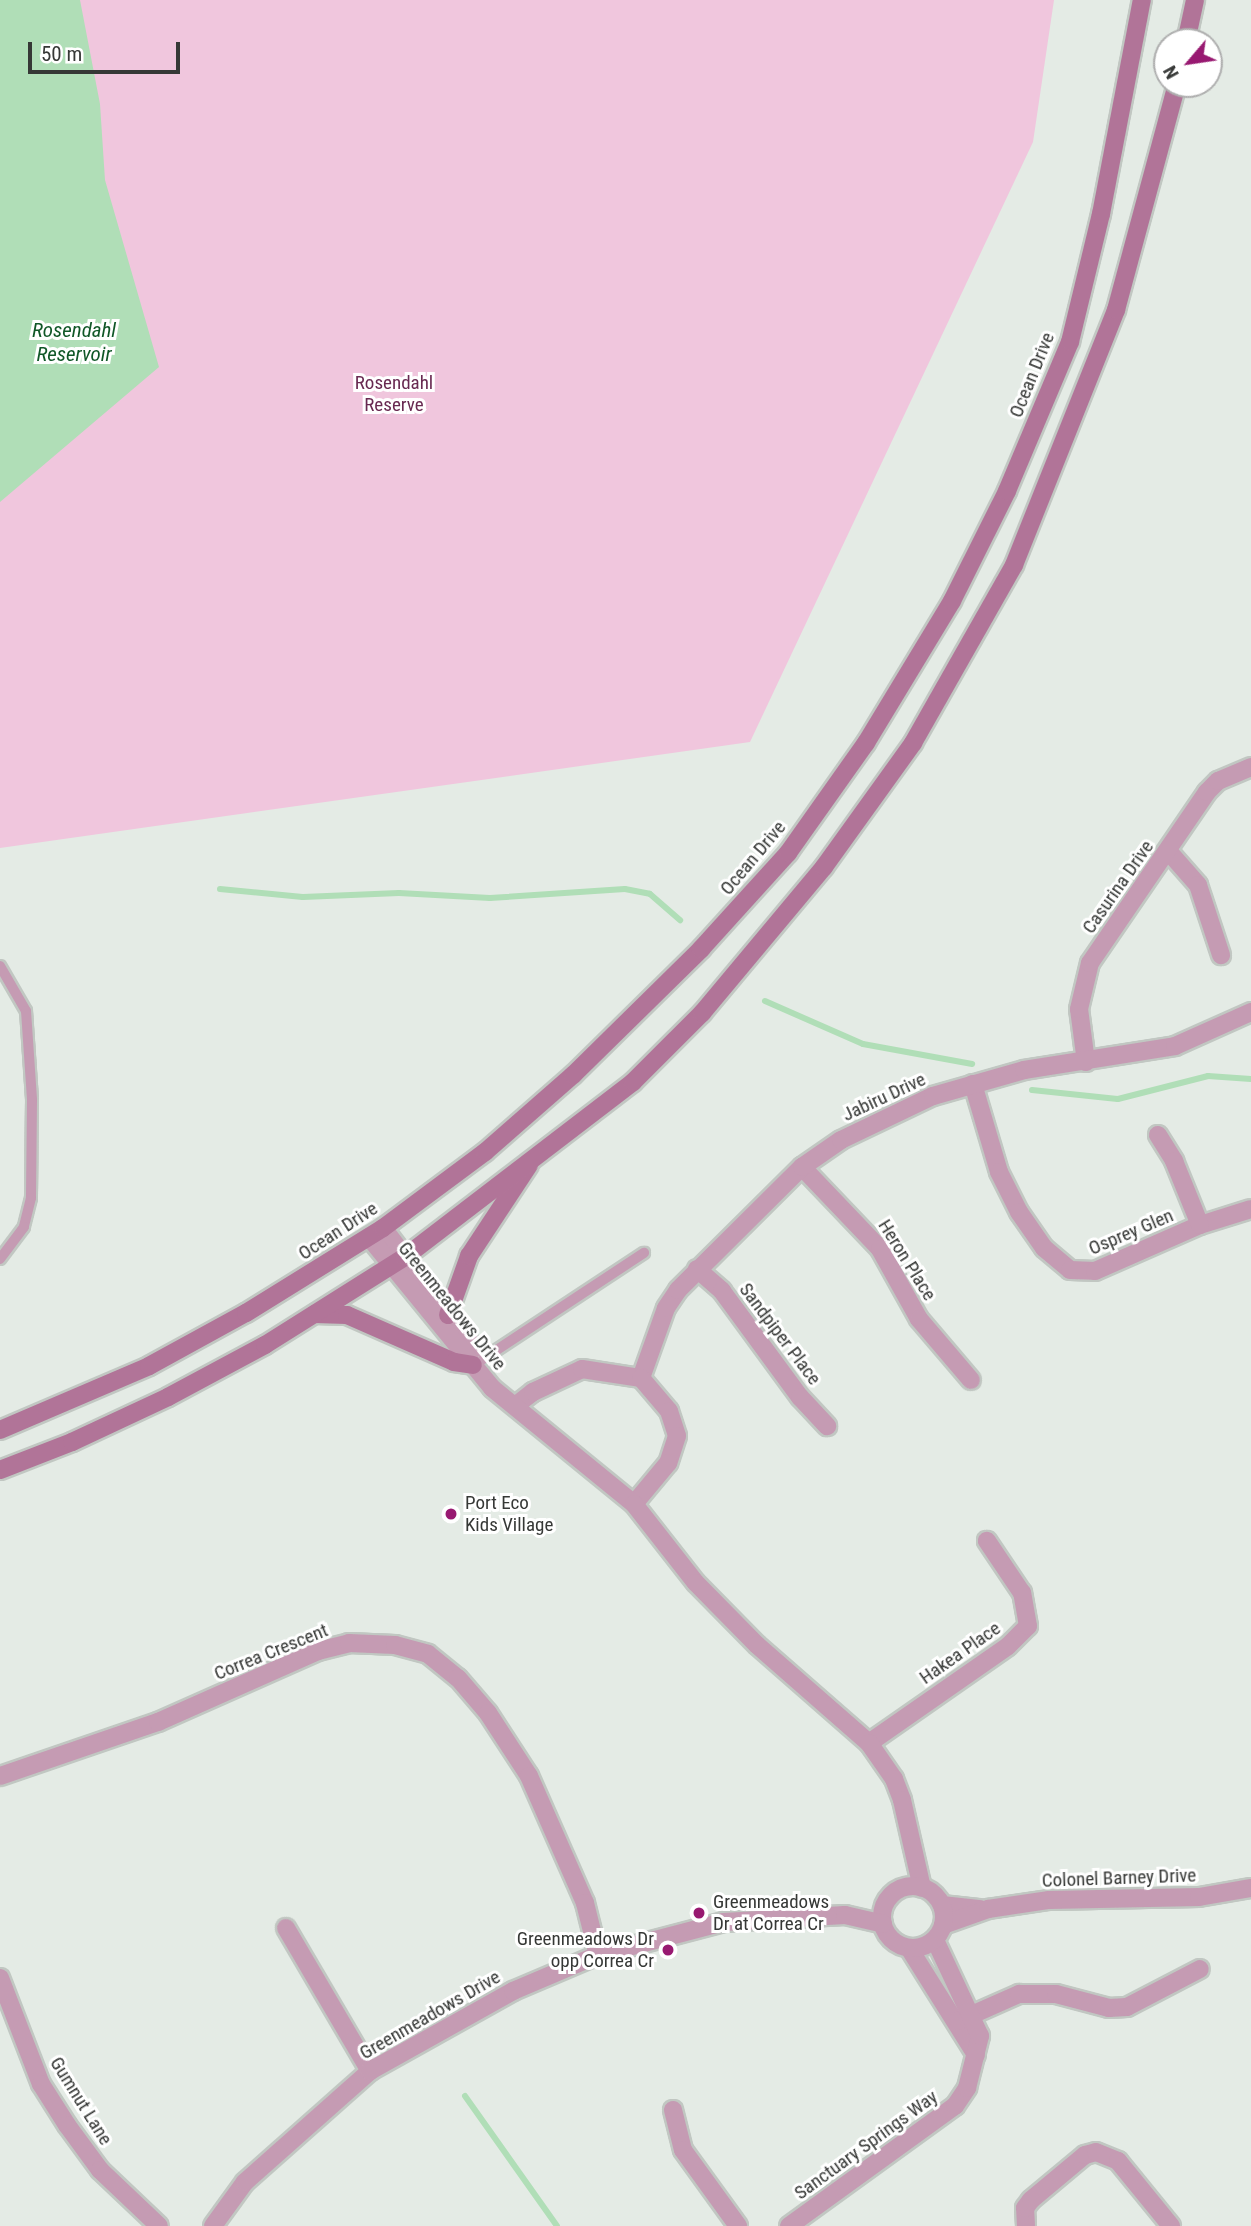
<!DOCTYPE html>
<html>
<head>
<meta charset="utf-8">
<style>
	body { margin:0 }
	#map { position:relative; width:1251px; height:2226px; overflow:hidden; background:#e4ebe5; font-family:"Roboto Condensed",sans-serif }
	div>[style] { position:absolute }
	.green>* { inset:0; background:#f0c6dd }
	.water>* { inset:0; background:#b0deb7 }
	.stream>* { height:6px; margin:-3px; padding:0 3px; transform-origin:3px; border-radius:3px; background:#b0deb7 }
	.roads { filter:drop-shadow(2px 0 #c1c7c2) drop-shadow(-2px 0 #c1c7c2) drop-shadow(0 2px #c1c7c2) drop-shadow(0 -2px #c1c7c2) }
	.service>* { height:10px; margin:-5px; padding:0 5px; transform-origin:5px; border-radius:5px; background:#c59bb3 }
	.minor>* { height:18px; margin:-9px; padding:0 9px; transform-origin:9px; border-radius:9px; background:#c59bb3 }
	.tertiary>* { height:18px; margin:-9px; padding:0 9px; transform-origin:9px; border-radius:9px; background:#c59bb3 }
	.tertiary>.ring { margin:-9px; padding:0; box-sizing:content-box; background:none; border:18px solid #c59bb3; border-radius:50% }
	.secondary>* { height:18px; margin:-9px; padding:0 9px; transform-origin:9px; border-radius:9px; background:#b17498 }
	.dots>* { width:19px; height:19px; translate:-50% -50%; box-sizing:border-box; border:4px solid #fff; border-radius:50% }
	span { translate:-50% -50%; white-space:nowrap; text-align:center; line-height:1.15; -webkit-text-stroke:6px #fff; paint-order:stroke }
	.street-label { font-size:19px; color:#363836 }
	.park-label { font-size:19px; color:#682951 }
	.poi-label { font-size:19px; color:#363836 }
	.left { translate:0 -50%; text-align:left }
	.right { translate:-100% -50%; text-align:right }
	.water-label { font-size:21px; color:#105727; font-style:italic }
	.north { position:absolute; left:1153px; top:28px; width:70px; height:70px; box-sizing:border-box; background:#fff; border:2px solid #afafaf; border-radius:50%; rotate:241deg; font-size:19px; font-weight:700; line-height:28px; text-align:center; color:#363836 }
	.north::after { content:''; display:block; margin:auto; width:24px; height:32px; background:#981971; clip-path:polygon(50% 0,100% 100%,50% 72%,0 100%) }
	.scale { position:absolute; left:28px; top:42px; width:152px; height:32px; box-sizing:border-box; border:4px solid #363836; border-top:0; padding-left:9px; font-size:21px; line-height:24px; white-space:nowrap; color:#363836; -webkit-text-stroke:5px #fff; paint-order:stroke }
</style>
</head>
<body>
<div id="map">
	<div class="green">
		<i style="clip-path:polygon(0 0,1054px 0,1033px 142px,750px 742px,0 848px)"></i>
	</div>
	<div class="water">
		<i style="clip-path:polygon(0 0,80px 0,100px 104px,105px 180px,159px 367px,0 502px)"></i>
	</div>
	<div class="stream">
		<i style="left:220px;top:889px;width:83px;rotate:5.5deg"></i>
		<i style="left:303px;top:897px;width:96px;rotate:-2.4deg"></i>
		<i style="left:399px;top:893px;width:91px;rotate:3.1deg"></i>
		<i style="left:490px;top:898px;width:135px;rotate:-3.8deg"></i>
		<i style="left:625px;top:889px;width:25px;rotate:11deg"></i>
		<i style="left:650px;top:894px;width:40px;rotate:41deg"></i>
		<i style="left:765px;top:1001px;width:107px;rotate:23.7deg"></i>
		<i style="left:863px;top:1044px;width:111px;rotate:10.4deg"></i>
		<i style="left:1032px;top:1090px;width:86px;rotate:6deg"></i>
		<i style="left:1118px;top:1099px;width:93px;rotate:-14.3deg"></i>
		<i style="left:1208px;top:1076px;width:43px;rotate:4deg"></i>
		<i style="left:465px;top:2096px;width:159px;rotate:54.7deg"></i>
	</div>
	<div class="roads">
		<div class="service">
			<i style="left:0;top:966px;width:52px;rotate:60deg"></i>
			<i style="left:26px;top:1011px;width:89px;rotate:86.1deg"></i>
			<i style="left:32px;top:1100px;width:98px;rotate:90.6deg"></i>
			<i style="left:31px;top:1198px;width:30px;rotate:104deg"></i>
			<i style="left:24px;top:1227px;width:40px;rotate:127deg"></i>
			<i style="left:483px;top:1359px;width:193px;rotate:-33.4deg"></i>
		</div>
		<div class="minor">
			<i style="left:1169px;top:852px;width:44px;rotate:48.7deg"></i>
			<i style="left:1198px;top:885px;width:74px;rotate:71.8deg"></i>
			<i style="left:1086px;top:1062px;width:53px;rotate:-97.5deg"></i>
			<i style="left:1079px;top:1009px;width:47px;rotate:-76.6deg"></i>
			<i style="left:1090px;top:963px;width:207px;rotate:-55.6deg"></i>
			<i style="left:1207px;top:792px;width:16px;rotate:-45deg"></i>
			<i style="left:1218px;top:781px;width:36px;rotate:-23deg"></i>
			<i style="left:973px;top:1084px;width:92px;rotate:73.5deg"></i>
			<i style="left:999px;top:1172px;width:45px;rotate:63.4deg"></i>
			<i style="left:1019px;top:1212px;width:44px;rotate:55.2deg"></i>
			<i style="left:1044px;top:1248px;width:34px;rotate:40deg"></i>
			<i style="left:1070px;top:1270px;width:25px;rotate:2deg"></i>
			<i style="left:1095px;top:1271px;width:115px;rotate:-23.7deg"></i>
			<i style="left:1200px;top:1225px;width:53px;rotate:-17.4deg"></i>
			<i style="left:1158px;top:1135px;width:31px;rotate:58deg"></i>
			<i style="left:1174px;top:1161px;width:69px;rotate:67.9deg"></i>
			<i style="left:802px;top:1167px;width:113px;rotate:46.4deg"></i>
			<i style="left:880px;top:1249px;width:80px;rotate:60.9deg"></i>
			<i style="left:919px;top:1319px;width:80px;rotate:49.6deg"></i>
			<i style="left:697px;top:1269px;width:33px;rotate:41deg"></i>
			<i style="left:722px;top:1291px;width:132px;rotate:53.7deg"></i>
			<i style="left:800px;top:1397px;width:40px;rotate:47deg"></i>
			<i style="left:641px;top:1378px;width:74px;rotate:-70.3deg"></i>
			<i style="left:666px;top:1308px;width:22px;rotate:-56deg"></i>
			<i style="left:678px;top:1290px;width:175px;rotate:-44.8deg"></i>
			<i style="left:802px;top:1167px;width:47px;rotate:-34.7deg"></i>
			<i style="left:841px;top:1140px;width:102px;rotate:-25.6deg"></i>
			<i style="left:933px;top:1096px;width:95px;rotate:-15.9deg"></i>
			<i style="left:1024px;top:1070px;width:153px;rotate:-9deg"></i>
			<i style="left:1175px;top:1046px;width:83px;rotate:-24.1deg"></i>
			<i style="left:515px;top:1406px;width:23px;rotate:-38deg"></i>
			<i style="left:533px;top:1392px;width:54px;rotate:-25.1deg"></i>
			<i style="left:582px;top:1369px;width:60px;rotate:8.7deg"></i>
			<i style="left:641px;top:1378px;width:43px;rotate:49.7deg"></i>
			<i style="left:669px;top:1411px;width:26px;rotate:72deg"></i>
			<i style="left:677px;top:1436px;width:28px;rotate:108deg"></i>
			<i style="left:668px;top:1463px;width:53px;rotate:129.7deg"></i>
			<i style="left:869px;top:1743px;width:169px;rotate:-34.9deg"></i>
			<i style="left:1008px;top:1646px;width:28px;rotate:-45deg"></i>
			<i style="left:1028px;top:1626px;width:34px;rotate:-100deg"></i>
			<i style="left:1022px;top:1593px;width:63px;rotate:-123.9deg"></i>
			<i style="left:0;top:1776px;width:167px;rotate:-18.9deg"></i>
			<i style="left:158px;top:1722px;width:175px;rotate:-23.9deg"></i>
			<i style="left:318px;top:1651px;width:32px;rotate:-14deg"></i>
			<i style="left:349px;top:1643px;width:46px;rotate:2.5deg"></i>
			<i style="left:395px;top:1645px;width:34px;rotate:15deg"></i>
			<i style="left:428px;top:1654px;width:38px;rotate:39deg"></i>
			<i style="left:458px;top:1678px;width:46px;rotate:49.4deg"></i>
			<i style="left:488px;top:1713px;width:75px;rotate:56.9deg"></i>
			<i style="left:529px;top:1776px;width:139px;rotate:66.2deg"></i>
			<i style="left:585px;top:1903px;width:54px;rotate:76deg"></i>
			<i style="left:942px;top:1905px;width:39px;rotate:6deg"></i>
			<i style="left:943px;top:1925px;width:48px;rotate:-19.6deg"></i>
			<i style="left:988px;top:1909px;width:62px;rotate:-8.4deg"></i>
			<i style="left:1049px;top:1900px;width:150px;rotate:-1.1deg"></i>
			<i style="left:1199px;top:1897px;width:53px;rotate:-9.8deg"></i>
			<i style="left:286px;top:1928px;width:166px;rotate:59.6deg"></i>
			<i style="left:909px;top:1948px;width:126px;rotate:57.9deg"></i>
			<i style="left:0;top:1978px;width:114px;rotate:68.9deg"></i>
			<i style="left:41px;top:2084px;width:49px;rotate:57.6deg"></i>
			<i style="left:67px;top:2125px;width:56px;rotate:53.7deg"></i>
			<i style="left:100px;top:2170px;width:81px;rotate:43.5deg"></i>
			<i style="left:958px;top:2021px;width:67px;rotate:-23.9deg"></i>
			<i style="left:1019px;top:1994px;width:37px"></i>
			<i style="left:1056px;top:1994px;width:55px;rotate:14.8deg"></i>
			<i style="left:1109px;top:2008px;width:18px;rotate:-3deg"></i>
			<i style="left:1127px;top:2007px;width:82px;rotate:-27.5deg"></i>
			<i style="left:673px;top:2110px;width:41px;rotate:76deg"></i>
			<i style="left:683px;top:2150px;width:94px;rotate:54.1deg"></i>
			<i style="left:789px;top:2226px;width:205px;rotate:-35.9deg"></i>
			<i style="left:955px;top:2106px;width:22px;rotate:-56deg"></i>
			<i style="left:967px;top:2088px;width:54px;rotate:-76deg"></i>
			<i style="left:980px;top:2036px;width:106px;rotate:-115.1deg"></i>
			<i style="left:1026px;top:2226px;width:18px;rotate:-93deg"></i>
			<i style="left:1025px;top:2208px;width:10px;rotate:-53deg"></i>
			<i style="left:1031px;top:2200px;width:70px;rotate:-39.8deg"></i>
			<i style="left:1085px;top:2155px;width:11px;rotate:-15deg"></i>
			<i style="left:1096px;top:2152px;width:24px;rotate:22deg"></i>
			<i style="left:1118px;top:2161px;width:84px;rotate:50.8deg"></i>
		</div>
		<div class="tertiary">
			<i style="left:383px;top:1228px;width:151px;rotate:52.8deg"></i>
			<i style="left:369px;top:1237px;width:195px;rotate:50.8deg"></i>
			<i style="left:492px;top:1388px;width:183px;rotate:39.2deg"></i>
			<i style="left:634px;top:1504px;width:100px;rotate:51.9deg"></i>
			<i style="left:696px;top:1583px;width:87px;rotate:45.5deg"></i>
			<i style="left:757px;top:1645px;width:149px;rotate:41.2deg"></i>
			<i style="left:869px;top:1743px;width:44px;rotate:55.2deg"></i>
			<i style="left:894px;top:1779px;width:22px;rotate:69deg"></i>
			<i style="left:902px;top:1800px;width:90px;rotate:77.2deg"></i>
			<i class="ring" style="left:882px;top:1886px;width:44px;height:44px"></i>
			<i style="left:213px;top:2226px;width:54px;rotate:-54deg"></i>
			<i style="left:245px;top:2182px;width:167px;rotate:-41.6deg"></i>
			<i style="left:370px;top:2071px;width:164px;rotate:-29.2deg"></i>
			<i style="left:513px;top:1991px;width:92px;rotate:-23deg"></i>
			<i style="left:598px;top:1955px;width:130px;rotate:-14.7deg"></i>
			<i style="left:724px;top:1922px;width:121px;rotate:-3.3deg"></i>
			<i style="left:845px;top:1915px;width:39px;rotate:13deg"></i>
		</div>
		<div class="secondary">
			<i style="left:1186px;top:42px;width:43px;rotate:-77.9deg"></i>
			<i style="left:315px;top:1314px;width:32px;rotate:2deg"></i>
			<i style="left:347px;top:1315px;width:117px;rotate:23.7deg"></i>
			<i style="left:454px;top:1362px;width:19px;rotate:9deg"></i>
			<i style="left:448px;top:1315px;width:63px;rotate:-70.4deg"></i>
			<i style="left:469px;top:1256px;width:109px;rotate:-56.6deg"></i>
			<i style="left:0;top:1430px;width:162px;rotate:-23.2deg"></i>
			<i style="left:149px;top:1366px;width:111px;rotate:-28.7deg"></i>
			<i style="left:246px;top:1313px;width:161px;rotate:-31.8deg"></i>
			<i style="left:383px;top:1228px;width:127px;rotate:-36.7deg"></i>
			<i style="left:485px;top:1152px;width:117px;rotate:-41.2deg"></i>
			<i style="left:573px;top:1075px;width:180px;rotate:-44.5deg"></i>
			<i style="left:701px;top:949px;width:130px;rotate:-47.8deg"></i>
			<i style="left:788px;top:853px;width:135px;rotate:-54.7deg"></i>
			<i style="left:866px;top:743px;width:166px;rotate:-58.8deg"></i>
			<i style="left:952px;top:601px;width:123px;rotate:-63.4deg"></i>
			<i style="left:1007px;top:491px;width:162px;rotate:-67.1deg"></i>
			<i style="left:1070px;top:342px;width:132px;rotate:-76.4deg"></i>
			<i style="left:1101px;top:214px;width:218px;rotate:-79.2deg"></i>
			<i style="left:0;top:1470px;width:77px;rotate:-21.3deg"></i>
			<i style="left:72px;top:1442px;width:106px;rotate:-25.1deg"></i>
			<i style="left:168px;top:1397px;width:110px;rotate:-28.2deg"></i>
			<i style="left:265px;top:1345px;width:165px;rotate:-32.2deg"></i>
			<i style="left:405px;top:1257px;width:287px;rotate:-37.5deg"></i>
			<i style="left:633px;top:1082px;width:98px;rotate:-45deg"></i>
			<i style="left:702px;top:1013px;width:190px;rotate:-50.1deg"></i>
			<i style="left:824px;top:867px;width:153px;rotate:-54.3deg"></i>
			<i style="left:913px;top:743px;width:205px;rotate:-60.4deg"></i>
			<i style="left:1014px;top:565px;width:275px;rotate:-68.2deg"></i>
			<i style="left:1116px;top:310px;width:234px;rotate:-74.9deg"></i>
		</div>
	</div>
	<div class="dots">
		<i style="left:451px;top:1514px;background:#981971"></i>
		<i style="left:699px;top:1913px;background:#981971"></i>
		<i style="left:668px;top:1950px;background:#981971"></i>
	</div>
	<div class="street-label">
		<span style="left:1032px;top:375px;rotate:-68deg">Ocean Drive</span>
		<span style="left:753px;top:858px;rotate:-50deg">Ocean Drive</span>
		<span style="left:1118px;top:887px;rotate:-55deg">Casurina Drive</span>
		<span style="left:884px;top:1097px;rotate:-25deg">Jabiru Drive</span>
		<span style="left:338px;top:1231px;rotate:-33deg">Ocean Drive</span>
		<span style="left:1131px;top:1232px;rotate:-23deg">Osprey Glen</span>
		<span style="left:907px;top:1260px;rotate:58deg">Heron Place</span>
		<span style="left:452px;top:1306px;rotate:51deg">Greenmeadows Drive</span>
		<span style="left:780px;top:1334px;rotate:53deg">Sandpiper Place</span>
		<span style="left:271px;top:1652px;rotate:-22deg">Correa Crescent</span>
		<span style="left:960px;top:1653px;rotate:-35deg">Hakea Place</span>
		<span style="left:1119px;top:1878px;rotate:-2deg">Colonel Barney Drive</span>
		<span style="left:430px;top:2015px;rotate:-30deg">Greenmeadows Drive</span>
		<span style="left:81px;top:2101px;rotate:58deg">Gumnut Lane</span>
		<span style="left:866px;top:2145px;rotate:-36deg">Sanctuary Springs Way</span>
	</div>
	<div class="park-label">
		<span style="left:394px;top:394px">Rosendahl<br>Reserve</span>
	</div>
	<div class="poi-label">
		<span class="left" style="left:465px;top:1514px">Port Eco<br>Kids Village</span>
		<span class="left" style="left:713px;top:1913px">Greenmeadows<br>Dr at Correa Cr</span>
		<span class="right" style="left:654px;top:1950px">Greenmeadows Dr<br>opp Correa Cr</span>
	</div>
	<div class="water-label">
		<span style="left:74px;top:342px">Rosendahl<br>Reservoir</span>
	</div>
	<div class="north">N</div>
	<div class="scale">50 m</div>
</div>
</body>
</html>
